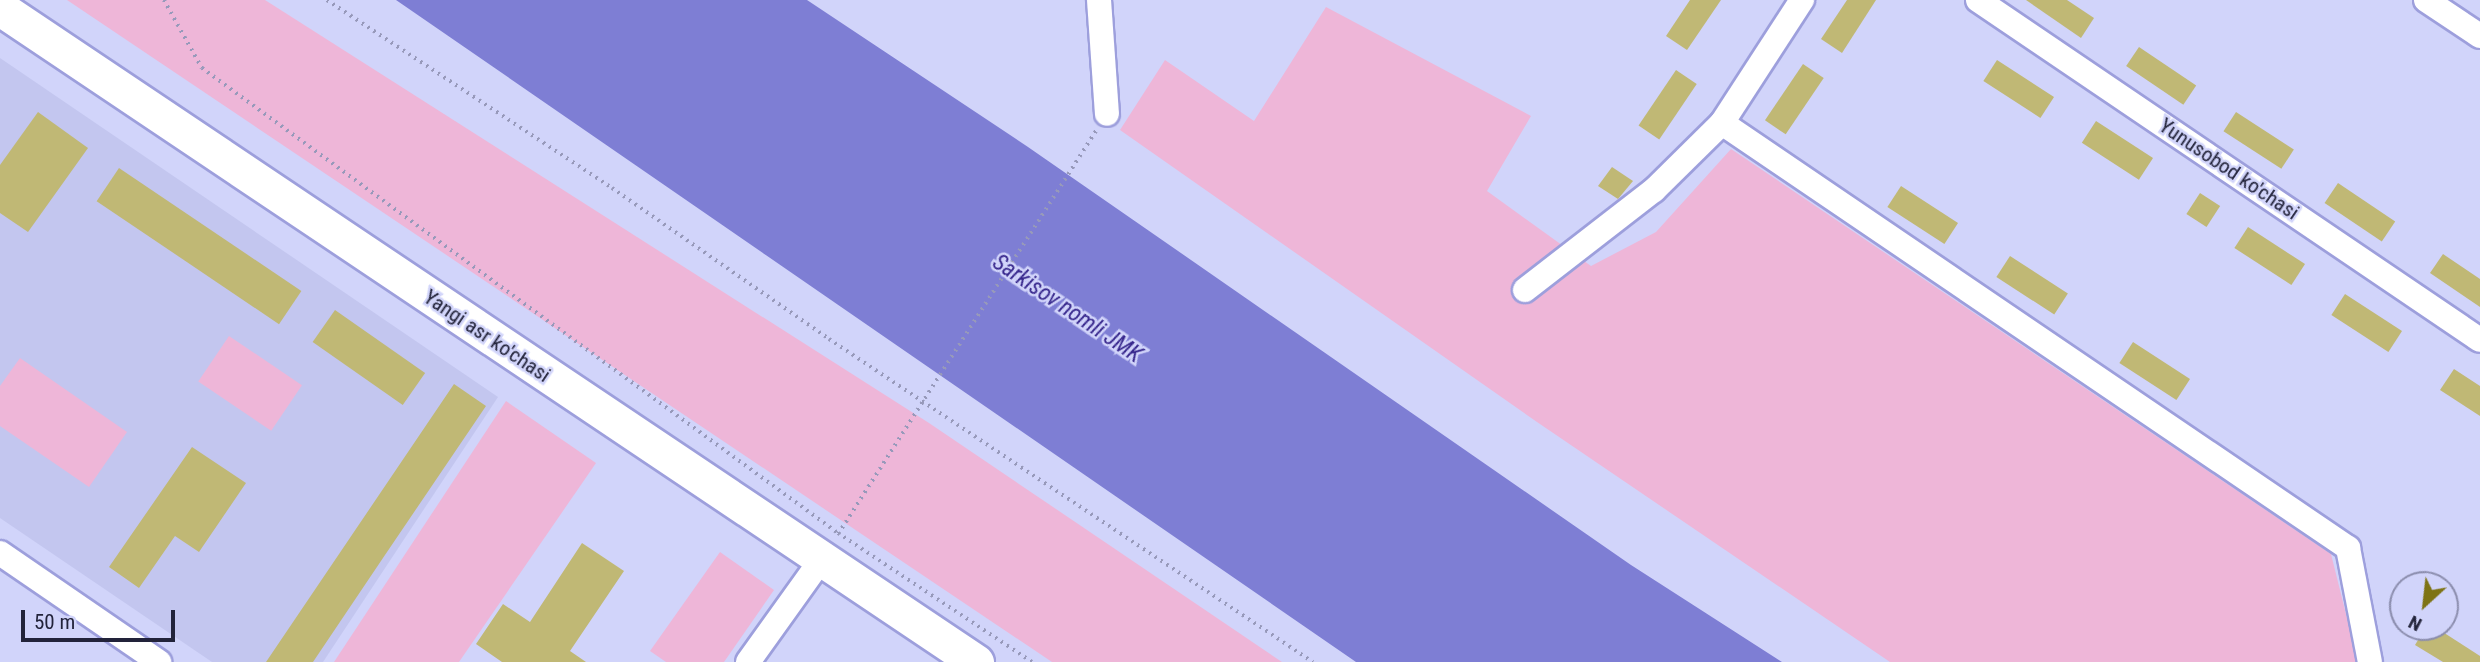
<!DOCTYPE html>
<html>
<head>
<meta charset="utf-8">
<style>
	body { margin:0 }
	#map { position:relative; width:2480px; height:662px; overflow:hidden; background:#d1d4fa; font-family:"Roboto Condensed",sans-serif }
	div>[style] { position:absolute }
	.built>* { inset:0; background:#c3c6ef }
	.green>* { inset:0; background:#eeb6d8; transform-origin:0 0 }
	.water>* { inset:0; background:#7e7ed4 }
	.building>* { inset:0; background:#c0b875; transform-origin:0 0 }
	.path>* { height:3.5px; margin-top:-1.75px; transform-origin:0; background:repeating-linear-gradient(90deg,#9799ba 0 2px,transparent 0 7px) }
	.roads { filter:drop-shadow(2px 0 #9d9fdc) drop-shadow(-2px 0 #9d9fdc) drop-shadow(0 2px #9d9fdc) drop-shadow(0 -2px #9d9fdc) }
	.street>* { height:24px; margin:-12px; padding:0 12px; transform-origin:12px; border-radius:12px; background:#fff }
	.secondary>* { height:35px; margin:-17.5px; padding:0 17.5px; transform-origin:17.5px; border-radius:17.5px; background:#fff }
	span { translate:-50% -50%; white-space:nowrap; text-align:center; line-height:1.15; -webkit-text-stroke:5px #d1d4fa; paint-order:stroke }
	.street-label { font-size:21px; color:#22233a }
	.water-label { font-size:23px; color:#36268c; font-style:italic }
	.north { position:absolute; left:2389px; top:571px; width:70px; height:70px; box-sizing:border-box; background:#d1d4fa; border:2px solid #8b8dad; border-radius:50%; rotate:207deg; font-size:19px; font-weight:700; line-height:28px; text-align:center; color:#22233a }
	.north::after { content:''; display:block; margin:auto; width:24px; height:32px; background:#7e7314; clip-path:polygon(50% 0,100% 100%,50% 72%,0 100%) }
	.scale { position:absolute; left:21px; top:610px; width:154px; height:32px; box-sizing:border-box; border:4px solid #22233a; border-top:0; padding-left:9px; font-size:21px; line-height:24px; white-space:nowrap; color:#22233a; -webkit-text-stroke:5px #d1d4fa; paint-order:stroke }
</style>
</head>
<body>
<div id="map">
	<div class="built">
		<i style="clip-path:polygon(0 58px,498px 397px,323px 662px,212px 662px,0 518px)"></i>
	</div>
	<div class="green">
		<i style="clip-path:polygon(67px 0,265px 0,929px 423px,1282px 662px,1052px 662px)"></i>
		<i style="clip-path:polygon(1326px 7px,1531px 116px,1487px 191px,1591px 266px,1656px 232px,1731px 149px,2331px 554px,2358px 662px,1890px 662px,1537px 422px,1120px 130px,1165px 60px,1254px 121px)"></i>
		<i style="left:229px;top:336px;width:88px;height:55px;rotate:34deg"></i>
		<i style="clip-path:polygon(20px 358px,127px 432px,89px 487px,0 426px,0 386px)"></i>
		<i style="clip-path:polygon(506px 401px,596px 463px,459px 662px,334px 662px)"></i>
		<i style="clip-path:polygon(720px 552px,774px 590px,724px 662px,666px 662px,650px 651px)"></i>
	</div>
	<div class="water">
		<i style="clip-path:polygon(396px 0,807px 0,1028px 147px,1631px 565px,1782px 662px,1356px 662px)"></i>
	</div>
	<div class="building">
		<i style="clip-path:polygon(1690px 0,1721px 0,1687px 50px,1666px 36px)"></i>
		<i style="clip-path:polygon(1847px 0,1876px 0,1842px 53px,1821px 39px)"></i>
		<i style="clip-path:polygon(2026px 0,2067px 0,2094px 18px,2081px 38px)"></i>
		<i style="left:2139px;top:47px;width:69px;height:23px;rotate:34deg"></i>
		<i style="left:1997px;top:60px;width:68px;height:25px;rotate:33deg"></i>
		<i style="left:1803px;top:64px;width:25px;height:68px;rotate:34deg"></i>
		<i style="left:1676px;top:70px;width:25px;height:67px;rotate:34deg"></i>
		<i style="clip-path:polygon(38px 112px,88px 148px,28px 232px,0 213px,0 165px)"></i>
		<i style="left:2236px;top:112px;width:69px;height:23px;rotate:33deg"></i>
		<i style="left:2096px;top:121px;width:68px;height:26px;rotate:33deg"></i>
		<i style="clip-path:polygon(1612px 167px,1633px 181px,1618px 199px,1598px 186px)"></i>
		<i style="left:119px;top:168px;width:220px;height:40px;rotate:34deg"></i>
		<i style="left:2338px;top:183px;width:69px;height:24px;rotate:34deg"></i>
		<i style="left:1901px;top:186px;width:68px;height:25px;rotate:33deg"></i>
		<i style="left:2200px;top:193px;width:24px;height:25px;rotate:33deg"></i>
		<i style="left:2248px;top:227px;width:68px;height:25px;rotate:33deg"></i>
		<i style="clip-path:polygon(2443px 254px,2480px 279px,2480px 307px,2430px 273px)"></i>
		<i style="left:2010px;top:256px;width:69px;height:25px;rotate:33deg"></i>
		<i style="left:2345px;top:294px;width:68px;height:25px;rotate:33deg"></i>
		<i style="left:335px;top:310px;width:110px;height:39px;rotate:35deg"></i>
		<i style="left:2133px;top:342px;width:68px;height:25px;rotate:33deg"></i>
		<i style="clip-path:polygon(2454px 369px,2480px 386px,2480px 416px,2440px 390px)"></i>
		<i style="clip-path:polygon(454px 384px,486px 406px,385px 555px,313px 662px,266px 662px)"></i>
		<i style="clip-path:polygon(192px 447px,246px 483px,199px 552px,175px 536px,139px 588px,109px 567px)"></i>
		<i style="clip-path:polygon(582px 543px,624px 571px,570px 651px,586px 662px,502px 662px,476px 644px,503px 604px,530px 622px)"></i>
		<i style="clip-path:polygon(2426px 627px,2435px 627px,2449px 636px,2480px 656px,2480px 662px,2443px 662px,2415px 645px)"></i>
	</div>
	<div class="path">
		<i style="left:164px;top:0;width:78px;rotate:60.8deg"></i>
		<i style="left:202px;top:68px;width:788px;rotate:36.17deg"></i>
		<i style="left:838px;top:533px;width:233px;rotate:33.6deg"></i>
		<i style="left:327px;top:0;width:341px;rotate:33.4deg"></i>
		<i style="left:612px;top:188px;width:264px;rotate:34.8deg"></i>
		<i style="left:829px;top:339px;width:582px;rotate:33.72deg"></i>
		<i style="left:838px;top:534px;width:479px;rotate:-57.4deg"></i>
	</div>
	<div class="roads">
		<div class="street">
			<i style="left:1099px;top:0;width:114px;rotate:86deg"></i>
			<i style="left:1978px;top:0;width:606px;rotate:34.11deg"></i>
			<i style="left:2426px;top:0;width:65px;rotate:33.7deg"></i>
			<i style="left:1722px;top:123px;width:757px;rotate:34.17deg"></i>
			<i style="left:2348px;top:548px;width:116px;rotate:79.1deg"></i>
			<i style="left:1525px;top:290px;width:163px;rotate:-37.8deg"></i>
			<i style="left:1654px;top:190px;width:95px;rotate:-44.6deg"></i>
			<i style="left:1722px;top:123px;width:147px;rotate:-57deg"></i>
			<i style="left:0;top:553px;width:193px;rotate:34.4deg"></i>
			<i style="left:748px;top:662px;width:125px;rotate:-54.4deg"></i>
		</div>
		<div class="secondary">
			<i style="left:0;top:8px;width:1175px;rotate:33.83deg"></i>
		</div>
	</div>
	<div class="street-label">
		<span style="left:2229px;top:169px;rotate:34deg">Yunusobod ko'chasi</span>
		<span style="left:487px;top:336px;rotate:34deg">Yangi asr ko'chasi</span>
	</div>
	<div class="water-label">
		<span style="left:1067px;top:309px;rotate:34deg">Sarkisov nomli JMK</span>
	</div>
	<div class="north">N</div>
	<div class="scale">50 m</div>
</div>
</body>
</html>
